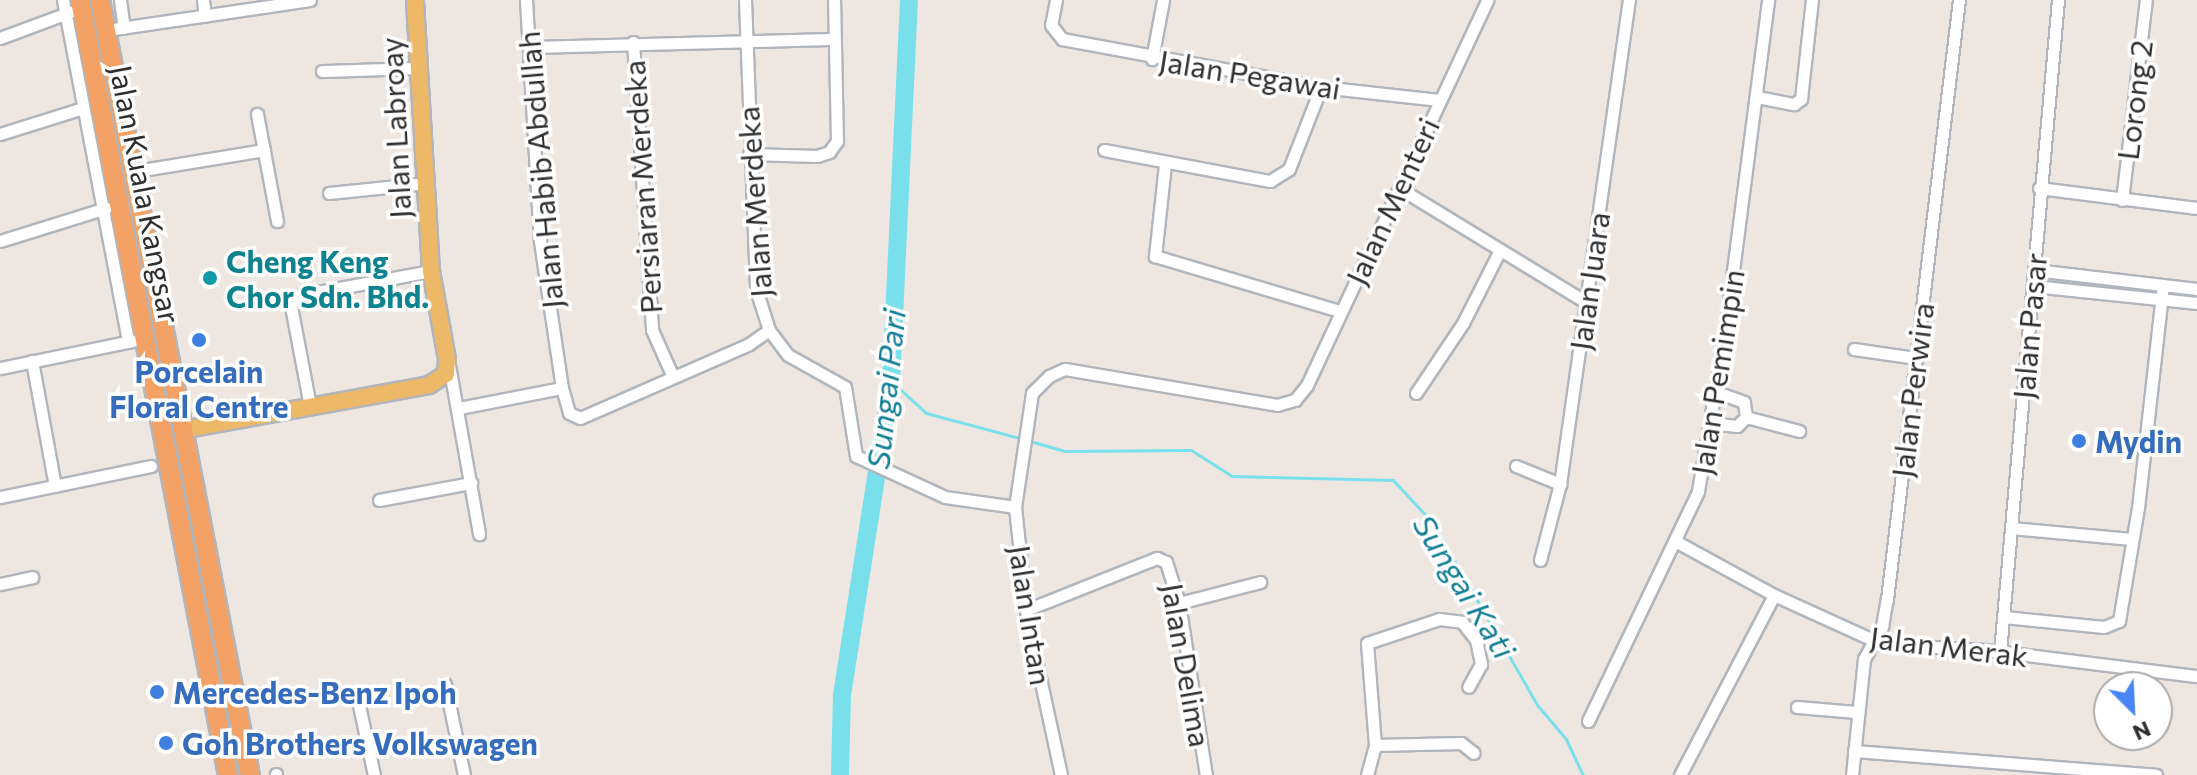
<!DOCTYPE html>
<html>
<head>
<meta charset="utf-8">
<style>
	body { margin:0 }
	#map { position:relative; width:2197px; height:775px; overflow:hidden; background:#eee7e1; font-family:Commissioner,sans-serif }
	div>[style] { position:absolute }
	.stream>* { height:3px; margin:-1.5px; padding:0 1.5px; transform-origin:1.5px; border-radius:1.5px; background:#79e0eb }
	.river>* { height:18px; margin:-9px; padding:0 9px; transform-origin:9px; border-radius:9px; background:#79e0eb }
	.roads { filter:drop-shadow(2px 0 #b1b6bd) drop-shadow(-2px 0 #b1b6bd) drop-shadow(0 2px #b1b6bd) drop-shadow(0 -2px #b1b6bd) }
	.minor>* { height:11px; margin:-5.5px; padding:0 5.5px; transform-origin:5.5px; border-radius:5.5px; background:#fff }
	.primary>* { height:16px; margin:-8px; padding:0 8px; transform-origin:8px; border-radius:8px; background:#edb868 }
	.trunk>* { height:18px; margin:-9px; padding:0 9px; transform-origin:9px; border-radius:9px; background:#f3a165 }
	.dots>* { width:22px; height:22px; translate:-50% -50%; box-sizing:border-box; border:4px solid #fff; border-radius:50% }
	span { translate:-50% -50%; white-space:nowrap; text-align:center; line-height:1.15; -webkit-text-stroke:7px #fff; paint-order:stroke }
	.street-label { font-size:30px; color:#2e2e2e }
	.culture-label { font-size:30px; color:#0d838f; font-weight:700 }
	.left { translate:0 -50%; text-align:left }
	.shop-label { font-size:30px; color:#366cbe; font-weight:700 }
	.water-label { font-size:32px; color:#137e96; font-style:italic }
	.north { position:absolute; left:2093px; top:671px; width:80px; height:80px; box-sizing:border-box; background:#fff; border:2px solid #ababab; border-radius:50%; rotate:156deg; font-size:22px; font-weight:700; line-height:32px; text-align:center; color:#2e2e2e }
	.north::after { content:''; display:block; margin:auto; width:28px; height:36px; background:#4985f4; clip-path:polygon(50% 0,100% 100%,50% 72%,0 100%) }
</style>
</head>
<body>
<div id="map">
	<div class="stream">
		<i style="left:891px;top:381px;width:47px;rotate:42.4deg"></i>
		<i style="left:926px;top:413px;width:100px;rotate:15deg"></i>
		<i style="left:1030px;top:441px;width:37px;rotate:16deg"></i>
		<i style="left:1066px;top:451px;width:125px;rotate:-0.5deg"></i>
		<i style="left:1191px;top:450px;width:49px;rotate:32.4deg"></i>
		<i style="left:1232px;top:476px;width:161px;rotate:1.4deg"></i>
		<i style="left:1393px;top:480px;width:57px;rotate:47.1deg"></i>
		<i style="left:1432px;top:522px;width:212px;rotate:60.1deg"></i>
		<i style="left:1538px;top:706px;width:43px;rotate:49.7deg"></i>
		<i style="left:1566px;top:739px;width:40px;rotate:65deg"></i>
	</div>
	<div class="river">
		<i style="left:840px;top:775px;width:80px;rotate:-88.6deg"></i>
		<i style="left:842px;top:695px;width:318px;rotate:-81.1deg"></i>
		<i style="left:891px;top:381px;width:381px;rotate:-87.3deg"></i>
	</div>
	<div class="roads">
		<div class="minor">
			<i style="left:63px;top:0;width:348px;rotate:79.2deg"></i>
			<i style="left:120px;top:0;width:28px;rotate:82deg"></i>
			<i style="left:203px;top:0;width:16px;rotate:83deg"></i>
			<i style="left:526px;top:0;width:241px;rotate:86.7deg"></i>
			<i style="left:540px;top:241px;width:149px;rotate:81.5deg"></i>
			<i style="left:745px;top:0;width:289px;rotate:87.8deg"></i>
			<i style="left:756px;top:289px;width:43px;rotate:72.4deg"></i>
			<i style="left:769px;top:330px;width:31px;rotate:53deg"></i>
			<i style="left:788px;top:355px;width:65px;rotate:29.3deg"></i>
			<i style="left:845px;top:387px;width:70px;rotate:80.9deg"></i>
			<i style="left:856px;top:456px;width:98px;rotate:24.7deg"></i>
			<i style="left:945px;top:497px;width:71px;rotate:8.1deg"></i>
			<i style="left:1056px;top:0;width:25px;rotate:101deg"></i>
			<i style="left:1051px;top:25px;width:18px;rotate:52deg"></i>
			<i style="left:1062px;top:39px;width:263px;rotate:10.5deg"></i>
			<i style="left:1321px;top:87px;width:119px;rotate:6.3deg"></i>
			<i style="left:107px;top:30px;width:205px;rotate:-8.4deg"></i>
			<i style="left:0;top:38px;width:75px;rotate:-20.4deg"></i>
			<i style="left:633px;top:42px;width:289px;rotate:86.2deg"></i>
			<i style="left:652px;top:330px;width:51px;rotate:65.9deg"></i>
			<i style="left:529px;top:47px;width:305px;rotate:-1.5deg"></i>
			<i style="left:1152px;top:59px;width:60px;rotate:-79.4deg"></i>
			<i style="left:322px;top:71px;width:97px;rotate:-1.8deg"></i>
			<i style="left:1757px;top:97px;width:38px;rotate:11deg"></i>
			<i style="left:1794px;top:104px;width:9px;rotate:-36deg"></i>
			<i style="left:1801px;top:99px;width:100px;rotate:-83.7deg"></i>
			<i style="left:257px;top:114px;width:109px;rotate:79.4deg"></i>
			<i style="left:0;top:134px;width:87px;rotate:-17.4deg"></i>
			<i style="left:1104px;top:150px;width:169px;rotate:10.6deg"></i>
			<i style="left:1270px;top:181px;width:22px;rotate:-32deg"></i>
			<i style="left:1289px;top:169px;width:88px;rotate:-68.7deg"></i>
			<i style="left:749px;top:154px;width:68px;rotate:1.7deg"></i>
			<i style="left:817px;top:156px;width:13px;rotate:-18deg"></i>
			<i style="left:829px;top:152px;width:14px;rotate:-54deg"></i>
			<i style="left:837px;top:141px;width:141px;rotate:-91.2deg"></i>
			<i style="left:1165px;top:164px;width:93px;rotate:96.2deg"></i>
			<i style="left:1155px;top:256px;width:193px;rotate:16.6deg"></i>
			<i style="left:130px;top:172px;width:136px;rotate:-9.3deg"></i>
			<i style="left:1399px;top:188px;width:219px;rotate:31.4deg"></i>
			<i style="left:2039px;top:188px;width:159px;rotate:7.2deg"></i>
			<i style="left:329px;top:193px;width:98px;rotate:-5.9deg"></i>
			<i style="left:2122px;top:200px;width:201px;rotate:-83.2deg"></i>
			<i style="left:0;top:241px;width:111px;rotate:-17.3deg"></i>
			<i style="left:2035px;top:270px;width:163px;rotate:6.7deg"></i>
			<i style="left:2033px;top:286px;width:165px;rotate:5.9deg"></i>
			<i style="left:1854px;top:349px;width:63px;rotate:8.3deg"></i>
			<i style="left:32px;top:361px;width:127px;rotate:79.6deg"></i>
			<i style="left:449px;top:365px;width:172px;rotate:79.9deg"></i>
			<i style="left:0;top:368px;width:135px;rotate:-11.6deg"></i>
			<i style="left:1416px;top:393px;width:84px;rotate:-56.1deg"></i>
			<i style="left:1463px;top:323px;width:82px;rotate:-63.1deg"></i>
			<i style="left:310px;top:406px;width:102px;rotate:-100.8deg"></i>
			<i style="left:291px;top:306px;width:11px;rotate:-63deg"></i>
			<i style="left:296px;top:296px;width:137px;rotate:-10.5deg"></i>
			<i style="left:459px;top:408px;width:105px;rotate:-11deg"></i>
			<i style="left:562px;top:388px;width:26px;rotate:74deg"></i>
			<i style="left:569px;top:413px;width:12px;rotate:24deg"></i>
			<i style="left:580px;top:418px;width:184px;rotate:-23.6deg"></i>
			<i style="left:749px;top:344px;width:24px;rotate:-35deg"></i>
			<i style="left:1746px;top:417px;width:55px;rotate:14.8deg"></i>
			<i style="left:1709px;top:423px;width:28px;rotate:6deg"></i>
			<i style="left:1737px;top:426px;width:13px;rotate:-45deg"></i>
			<i style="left:1746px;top:417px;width:15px;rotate:-98deg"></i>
			<i style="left:1744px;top:402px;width:32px;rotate:-160deg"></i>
			<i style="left:1516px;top:466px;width:48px;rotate:22.2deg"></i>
			<i style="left:0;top:497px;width:154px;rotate:-11.6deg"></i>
			<i style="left:379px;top:500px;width:94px;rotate:-10.5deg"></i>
			<i style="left:2011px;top:528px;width:121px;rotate:5.2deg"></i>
			<i style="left:1675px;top:541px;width:113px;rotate:28.6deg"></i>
			<i style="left:1774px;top:595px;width:119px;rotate:24.4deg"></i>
			<i style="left:1882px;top:644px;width:105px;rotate:3.3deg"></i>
			<i style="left:1987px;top:650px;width:212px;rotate:7.1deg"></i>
			<i style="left:1540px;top:560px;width:79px;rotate:-75.3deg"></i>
			<i style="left:1560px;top:484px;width:489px;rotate:-81.9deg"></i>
			<i style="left:0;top:584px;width:33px;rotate:-12deg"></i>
			<i style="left:1179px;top:603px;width:84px;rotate:-14.5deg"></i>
			<i style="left:1026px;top:610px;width:141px;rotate:-21.7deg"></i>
			<i style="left:1157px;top:558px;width:10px;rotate:24deg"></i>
			<i style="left:1166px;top:562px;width:43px;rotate:72.4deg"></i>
			<i style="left:1179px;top:603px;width:174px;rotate:81.1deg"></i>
			<i style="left:2004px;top:617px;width:100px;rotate:5.7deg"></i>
			<i style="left:2104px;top:627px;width:16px;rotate:-22deg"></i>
			<i style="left:2119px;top:621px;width:115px;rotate:-80.5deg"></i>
			<i style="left:2138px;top:508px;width:223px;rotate:-83.6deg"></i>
			<i style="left:2000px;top:652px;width:655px;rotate:-84.92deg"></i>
			<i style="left:445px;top:684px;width:93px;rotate:78.2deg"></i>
			<i style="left:357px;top:696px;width:81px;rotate:77.9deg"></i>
			<i style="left:1797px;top:707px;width:59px;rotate:4.8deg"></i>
			<i style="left:1588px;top:721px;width:255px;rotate:-64.4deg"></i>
			<i style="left:1698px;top:491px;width:161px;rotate:-80.4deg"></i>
			<i style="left:1725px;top:332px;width:335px;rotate:-82.6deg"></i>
			<i style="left:1375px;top:745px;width:86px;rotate:-1.3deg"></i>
			<i style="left:1461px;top:743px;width:16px;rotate:38deg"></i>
			<i style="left:1854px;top:751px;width:303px;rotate:4.5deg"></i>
			<i style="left:276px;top:774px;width:1px;rotate:90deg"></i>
			<i style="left:1061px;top:775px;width:161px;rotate:-102.2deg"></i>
			<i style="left:1027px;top:618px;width:112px;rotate:-96.2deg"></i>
			<i style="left:1015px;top:507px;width:115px;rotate:-81.5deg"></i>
			<i style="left:1032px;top:393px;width:24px;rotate:-45deg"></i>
			<i style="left:1049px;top:376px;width:17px;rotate:-24deg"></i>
			<i style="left:1065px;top:369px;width:215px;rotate:9.6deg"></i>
			<i style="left:1277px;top:405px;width:19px;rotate:-16deg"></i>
			<i style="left:1295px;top:400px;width:19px;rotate:-51deg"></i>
			<i style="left:1307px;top:385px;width:425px;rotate:-64.9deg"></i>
			<i style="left:1367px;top:775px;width:31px;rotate:-75deg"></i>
			<i style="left:1375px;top:745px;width:102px;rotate:-94.5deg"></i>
			<i style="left:1367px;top:643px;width:76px;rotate:-18.4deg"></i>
			<i style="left:1439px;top:619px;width:23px;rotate:7deg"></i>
			<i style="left:1462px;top:622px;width:23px;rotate:52deg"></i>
			<i style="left:1476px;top:640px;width:25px;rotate:78deg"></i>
			<i style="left:1481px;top:664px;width:26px;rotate:119deg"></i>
			<i style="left:1680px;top:775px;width:203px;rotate:-62.4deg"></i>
			<i style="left:1852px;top:775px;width:117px;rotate:-84.1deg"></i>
			<i style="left:1864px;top:659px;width:38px;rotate:-61deg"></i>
			<i style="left:1882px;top:626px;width:27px;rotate:-80deg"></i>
			<i style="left:1887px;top:599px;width:603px;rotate:-83.15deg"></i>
		</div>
		<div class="primary">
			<i style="left:182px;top:430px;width:251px;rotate:-10.3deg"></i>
			<i style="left:429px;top:385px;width:20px;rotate:-33deg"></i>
			<i style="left:446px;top:374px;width:15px;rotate:-86deg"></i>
			<i style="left:447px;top:359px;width:89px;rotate:-100.3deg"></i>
			<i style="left:431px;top:271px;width:271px;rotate:-93.4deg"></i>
		</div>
		<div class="trunk">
			<i style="left:80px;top:0;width:789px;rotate:79.19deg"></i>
			<i style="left:100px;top:0;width:789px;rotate:79.05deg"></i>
		</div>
	</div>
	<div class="dots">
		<i style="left:210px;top:278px;background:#0f9aa8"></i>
		<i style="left:199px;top:340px;background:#3f7fe0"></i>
		<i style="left:2079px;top:441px;background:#3f7fe0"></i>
		<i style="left:157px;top:692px;background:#3f7fe0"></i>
		<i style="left:166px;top:743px;background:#3f7fe0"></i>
	</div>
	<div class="street-label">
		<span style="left:1250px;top:74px;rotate:9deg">Jalan Pegawai</span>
		<span style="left:2134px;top:100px;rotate:-83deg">Lorong 2</span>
		<span style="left:395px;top:128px;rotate:-93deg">Jalan Labroay</span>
		<span style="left:540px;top:170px;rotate:-95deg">Jalan Habib Abdullah</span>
		<span style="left:642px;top:187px;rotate:-94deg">Persiaran Merdeka</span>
		<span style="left:146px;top:194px;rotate:79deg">Jalan Kuala Kangsar</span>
		<span style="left:1392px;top:201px;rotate:-65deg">Jalan Menteri</span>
		<span style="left:754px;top:202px;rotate:-94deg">Jalan Merdeka</span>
		<span style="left:1589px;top:281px;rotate:-82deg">Jalan Juara</span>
		<span style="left:2029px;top:326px;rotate:-85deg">Jalan Pasar</span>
		<span style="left:1717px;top:372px;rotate:-81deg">Jalan Pemimpin</span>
		<span style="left:1912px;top:390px;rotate:-83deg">Jalan Perwira</span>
		<span style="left:1031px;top:615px;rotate:81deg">Jalan Intan</span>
		<span style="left:1949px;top:646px;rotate:7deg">Jalan Merak</span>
		<span style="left:1187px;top:665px;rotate:80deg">Jalan Delima</span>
	</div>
	<div class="culture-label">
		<span class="left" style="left:226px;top:278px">Cheng Keng<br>Chor Sdn. Bhd.</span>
	</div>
	<div class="shop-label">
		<span style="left:199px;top:388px">Porcelain<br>Floral Centre</span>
		<span class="left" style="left:2095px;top:441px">Mydin</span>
		<span class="left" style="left:173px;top:692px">Mercedes-Benz Ipoh</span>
		<span class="left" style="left:182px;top:743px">Goh Brothers Volkswagen</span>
	</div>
	<div class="water-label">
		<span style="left:885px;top:389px;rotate:-84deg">Sungai Pari</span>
		<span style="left:1465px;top:586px;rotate:58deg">Sungai Kati</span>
	</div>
	<div class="north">N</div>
</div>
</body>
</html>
